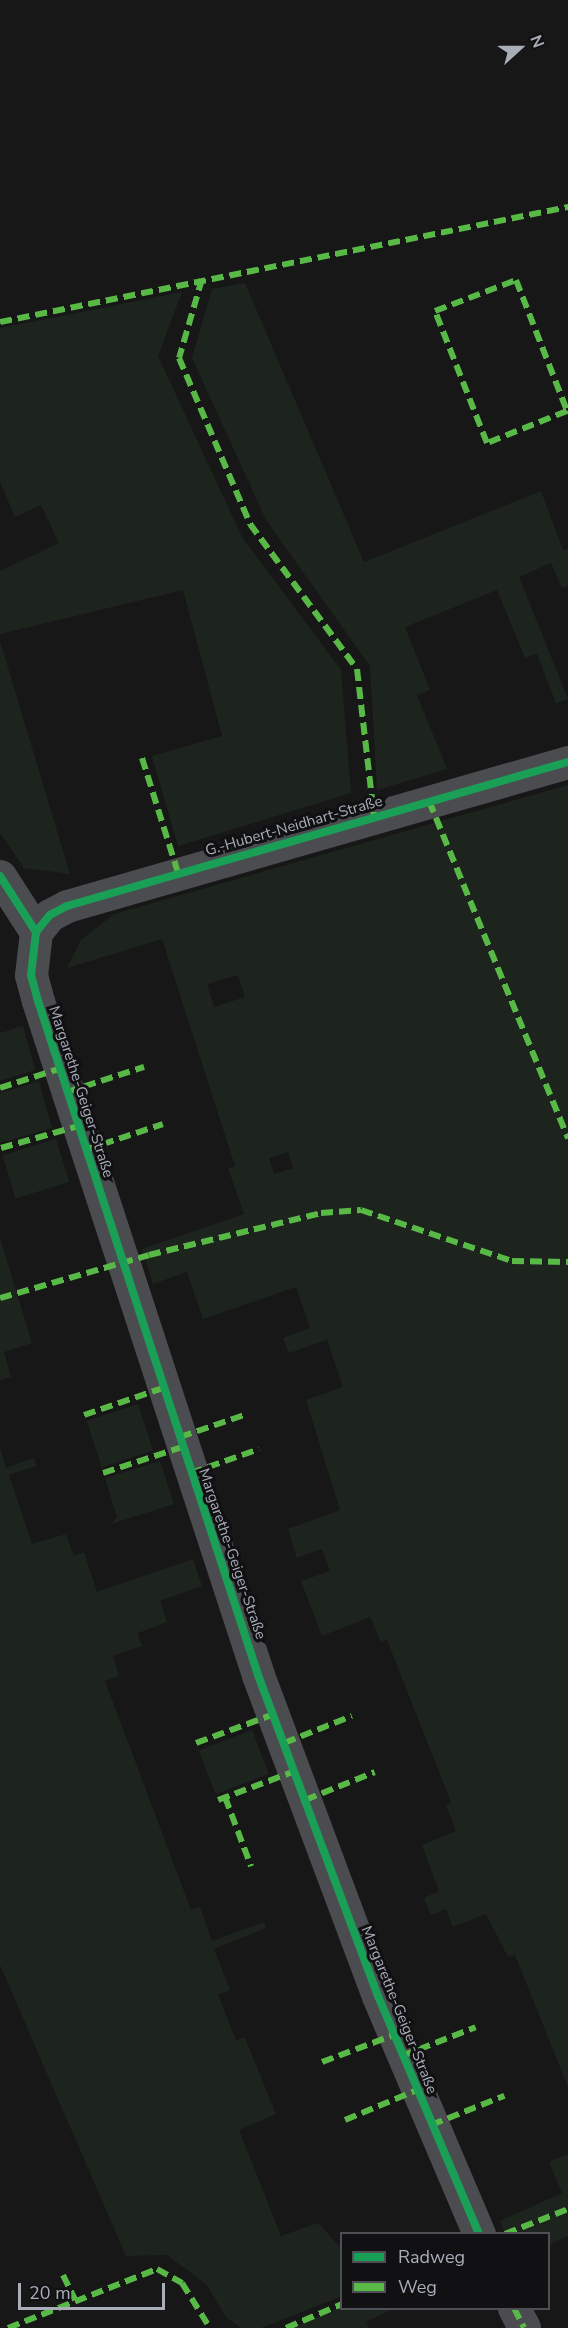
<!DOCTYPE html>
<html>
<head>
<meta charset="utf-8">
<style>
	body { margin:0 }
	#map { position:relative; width:568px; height:2328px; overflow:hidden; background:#171717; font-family:"Nunito Sans",sans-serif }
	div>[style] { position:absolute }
	.green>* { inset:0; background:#1d241e; transform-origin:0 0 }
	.street>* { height:33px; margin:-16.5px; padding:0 16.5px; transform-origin:16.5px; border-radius:16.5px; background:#4b4c50 }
	.quiet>* { height:6px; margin-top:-3px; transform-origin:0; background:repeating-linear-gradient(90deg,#58b947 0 12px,transparent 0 18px) }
	.cycleway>* { height:8px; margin:-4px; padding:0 4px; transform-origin:4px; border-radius:4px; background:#1a9f57 }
	span { translate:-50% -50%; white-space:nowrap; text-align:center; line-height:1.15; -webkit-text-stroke:6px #111113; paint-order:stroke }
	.street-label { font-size:15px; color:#a8adb8 }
	.legend { position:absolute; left:340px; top:2232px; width:210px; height:78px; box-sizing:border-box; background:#111113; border:2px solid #4d4f55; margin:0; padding:8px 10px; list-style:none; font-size:18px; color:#a8adb8 }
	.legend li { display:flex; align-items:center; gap:12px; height:30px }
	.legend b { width:30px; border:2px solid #4d4f55 }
	.north { position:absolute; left:490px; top:18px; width:60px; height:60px; -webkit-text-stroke:4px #111113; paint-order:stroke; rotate:69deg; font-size:16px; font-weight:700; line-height:24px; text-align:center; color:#a8adb8 }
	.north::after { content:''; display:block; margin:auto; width:21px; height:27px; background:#a8adb8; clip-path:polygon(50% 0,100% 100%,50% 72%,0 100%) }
	.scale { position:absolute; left:18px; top:2283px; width:147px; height:27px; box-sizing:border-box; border:3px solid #a8adb8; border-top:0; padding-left:8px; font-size:18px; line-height:21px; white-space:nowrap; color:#a8adb8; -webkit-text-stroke:4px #111113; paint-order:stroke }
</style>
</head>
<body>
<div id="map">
	<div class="green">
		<i style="clip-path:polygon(245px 283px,364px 562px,541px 491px,563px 550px,568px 549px,568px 586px,562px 588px,551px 563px,519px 577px,568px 699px,556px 703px,537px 654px,525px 658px,497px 590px,405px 627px,430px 690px,417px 695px,447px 769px,377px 790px,370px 666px,266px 520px,192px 358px,212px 289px)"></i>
		<i style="clip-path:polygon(182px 292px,158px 356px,242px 537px,341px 670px,351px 793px,178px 846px,152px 756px,222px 736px,183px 590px,0 634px,0 571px,59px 543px,41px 505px,15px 517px,0 482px,0 328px)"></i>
		<i style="clip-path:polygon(0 641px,70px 874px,24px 868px,0 833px)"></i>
		<i style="clip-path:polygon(evenodd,568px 785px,568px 2087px,515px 1955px,508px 1957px,486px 1914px,453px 1927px,446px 1909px,431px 1915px,424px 1898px,439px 1891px,422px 1845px,456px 1831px,446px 1805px,451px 1802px,387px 1640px,381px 1642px,370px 1617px,322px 1636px,301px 1581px,330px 1571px,322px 1549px,297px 1558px,288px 1529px,340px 1510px,306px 1400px,343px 1387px,327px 1340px,289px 1353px,283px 1338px,310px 1328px,296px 1287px,203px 1319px,187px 1272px,153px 1284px,142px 1249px,244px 1214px,228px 1168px,235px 1166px,162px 939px,67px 968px,81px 940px,114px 914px,568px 785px,238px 975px,245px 997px,214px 1007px,207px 984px,238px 975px,568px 785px,288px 1152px,293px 1168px,274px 1174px,269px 1158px,288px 1152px)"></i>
		<i style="clip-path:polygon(23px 1026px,35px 1070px,0 1081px,0 1033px)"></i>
		<i style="clip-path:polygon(39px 1081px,52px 1128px,0 1143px,0 1093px)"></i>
		<i style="left:56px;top:1139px;width:45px;height:56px;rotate:73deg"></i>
		<i style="clip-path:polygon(0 1238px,32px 1343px,4px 1352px,11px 1377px,0 1380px)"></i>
		<i style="left:138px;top:1404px;width:49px;height:54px;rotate:72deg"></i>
		<i style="clip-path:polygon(0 1448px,6px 1468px,34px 1458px,36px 1466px,9px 1475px,32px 1544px,66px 1534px,74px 1556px,84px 1552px,97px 1592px,193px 1559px,202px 1586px,160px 1601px,167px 1622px,138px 1633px,142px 1646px,113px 1656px,119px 1676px,105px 1681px,191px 1910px,200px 1907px,212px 1941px,264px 1922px,266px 1928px,214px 1949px,230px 1990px,218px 1995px,236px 2040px,245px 2038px,276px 2114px,239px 2130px,281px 2236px,318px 2223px,341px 2248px,342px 2296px,261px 2328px,241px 2328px,226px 2317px,206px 2284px,167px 2255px,126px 2256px,0 1965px)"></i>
		<i style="clip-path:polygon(160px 1461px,174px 1504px,111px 1524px,117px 1517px,105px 1478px)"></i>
		<i style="left:252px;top:1730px;width:47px;height:57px;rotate:69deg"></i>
		<i style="clip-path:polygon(568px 2154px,568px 2236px,549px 2245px,548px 2234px,505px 2233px,500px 2221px,562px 2193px,549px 2162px)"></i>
		<i style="clip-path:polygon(341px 2307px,393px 2309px,366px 2322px,369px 2328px,291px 2328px)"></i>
	</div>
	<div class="street">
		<i style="left:0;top:876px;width:67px;rotate:57.3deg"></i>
		<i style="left:36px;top:932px;width:43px;rotate:96.6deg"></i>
		<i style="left:31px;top:975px;width:27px;rotate:75deg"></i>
		<i style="left:38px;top:1001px;width:709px;rotate:71.92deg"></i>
		<i style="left:258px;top:1675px;width:343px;rotate:69.5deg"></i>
		<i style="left:378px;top:1996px;width:259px;rotate:67deg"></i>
		<i style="left:36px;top:932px;width:22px;rotate:-51deg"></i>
		<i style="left:50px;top:915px;width:19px;rotate:-28deg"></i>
		<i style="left:67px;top:906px;width:521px;rotate:-16.04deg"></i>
		<i style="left:514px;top:2308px;width:22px;rotate:63deg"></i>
	</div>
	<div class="quiet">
		<i style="left:202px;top:279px;width:82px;rotate:106.2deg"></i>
		<i style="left:179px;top:358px;width:181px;rotate:66.8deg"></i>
		<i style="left:250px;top:524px;width:180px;rotate:53.6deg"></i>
		<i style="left:357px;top:669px;width:149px;rotate:83.4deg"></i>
		<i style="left:0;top:322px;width:580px;rotate:-11.45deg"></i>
		<i style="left:567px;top:411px;width:86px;rotate:158.2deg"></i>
		<i style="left:487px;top:443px;width:142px;rotate:-111.5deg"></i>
		<i style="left:435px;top:311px;width:87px;rotate:-20.9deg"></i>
		<i style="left:516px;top:280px;width:141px;rotate:68.7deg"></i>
		<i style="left:567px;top:411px;width:2px;rotate:63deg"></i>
		<i style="left:142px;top:758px;width:121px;rotate:72.6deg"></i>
		<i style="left:429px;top:801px;width:365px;rotate:67.6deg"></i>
		<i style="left:0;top:1088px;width:62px;rotate:-17.9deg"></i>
		<i style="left:67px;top:1092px;width:81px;rotate:-18deg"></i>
		<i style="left:1px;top:1148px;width:80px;rotate:-15.9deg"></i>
		<i style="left:85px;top:1150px;width:82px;rotate:-18.4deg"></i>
		<i style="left:0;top:1298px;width:155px;rotate:-16.1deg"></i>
		<i style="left:149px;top:1255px;width:177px;rotate:-13.7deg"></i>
		<i style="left:321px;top:1213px;width:40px;rotate:-4.3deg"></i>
		<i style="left:361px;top:1210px;width:159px;rotate:18.7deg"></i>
		<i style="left:512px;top:1261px;width:56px;rotate:1deg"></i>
		<i style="left:84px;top:1415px;width:83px;rotate:-18.9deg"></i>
		<i style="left:180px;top:1437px;width:71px;rotate:-18.9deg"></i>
		<i style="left:103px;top:1473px;width:83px;rotate:-18.2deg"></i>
		<i style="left:191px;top:1473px;width:72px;rotate:-19.4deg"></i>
		<i style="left:196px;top:1743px;width:83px;rotate:-20.4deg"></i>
		<i style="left:284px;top:1743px;width:73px;rotate:-21.7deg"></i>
		<i style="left:225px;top:1797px;width:74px;rotate:69.4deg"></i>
		<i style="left:218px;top:1800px;width:82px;rotate:-20.6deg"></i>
		<i style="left:305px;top:1800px;width:75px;rotate:-21.8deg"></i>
		<i style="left:402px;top:2056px;width:79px;rotate:-21.4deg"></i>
		<i style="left:322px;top:2062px;width:77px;rotate:-20.6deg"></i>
		<i style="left:345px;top:2120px;width:78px;rotate:-22.6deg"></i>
		<i style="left:431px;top:2125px;width:79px;rotate:-21.7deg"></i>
		<i style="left:505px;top:2234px;width:68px;rotate:-21.6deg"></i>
		<i style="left:63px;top:2275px;width:28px;rotate:64deg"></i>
		<i style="left:514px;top:2308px;width:22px;rotate:63deg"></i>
		<i style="left:8px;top:2328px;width:160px;rotate:-21.6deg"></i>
		<i style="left:157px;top:2269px;width:29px;rotate:29deg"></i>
		<i style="left:182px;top:2283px;width:53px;rotate:58.1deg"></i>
		<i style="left:286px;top:2328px;width:61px;rotate:-23.2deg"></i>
	</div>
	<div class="cycleway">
		<i style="left:0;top:876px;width:67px;rotate:57.3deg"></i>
		<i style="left:36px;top:932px;width:43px;rotate:96.6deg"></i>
		<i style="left:31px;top:975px;width:27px;rotate:75deg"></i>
		<i style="left:38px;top:1001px;width:709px;rotate:71.92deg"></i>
		<i style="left:258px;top:1675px;width:343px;rotate:69.5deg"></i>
		<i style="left:378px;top:1996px;width:259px;rotate:67deg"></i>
		<i style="left:36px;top:932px;width:22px;rotate:-51deg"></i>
		<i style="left:50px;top:915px;width:19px;rotate:-28deg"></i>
		<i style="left:67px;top:906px;width:521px;rotate:-16.04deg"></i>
	</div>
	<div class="street-label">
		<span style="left:294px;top:826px;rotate:-16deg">G.-Hubert-Neidhart-Straße</span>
		<span style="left:81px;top:1092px;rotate:72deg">Margarethe-Geiger-Straße</span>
		<span style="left:232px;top:1554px;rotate:71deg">Margarethe-Geiger-Straße</span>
		<span style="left:399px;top:2010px;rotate:68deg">Margarethe-Geiger-Straße</span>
	</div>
	<ul class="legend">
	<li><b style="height:8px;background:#1a9f57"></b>Radweg</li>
	<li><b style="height:8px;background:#58b947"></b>Weg</li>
	</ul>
	<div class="north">N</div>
	<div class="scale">20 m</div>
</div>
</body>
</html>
